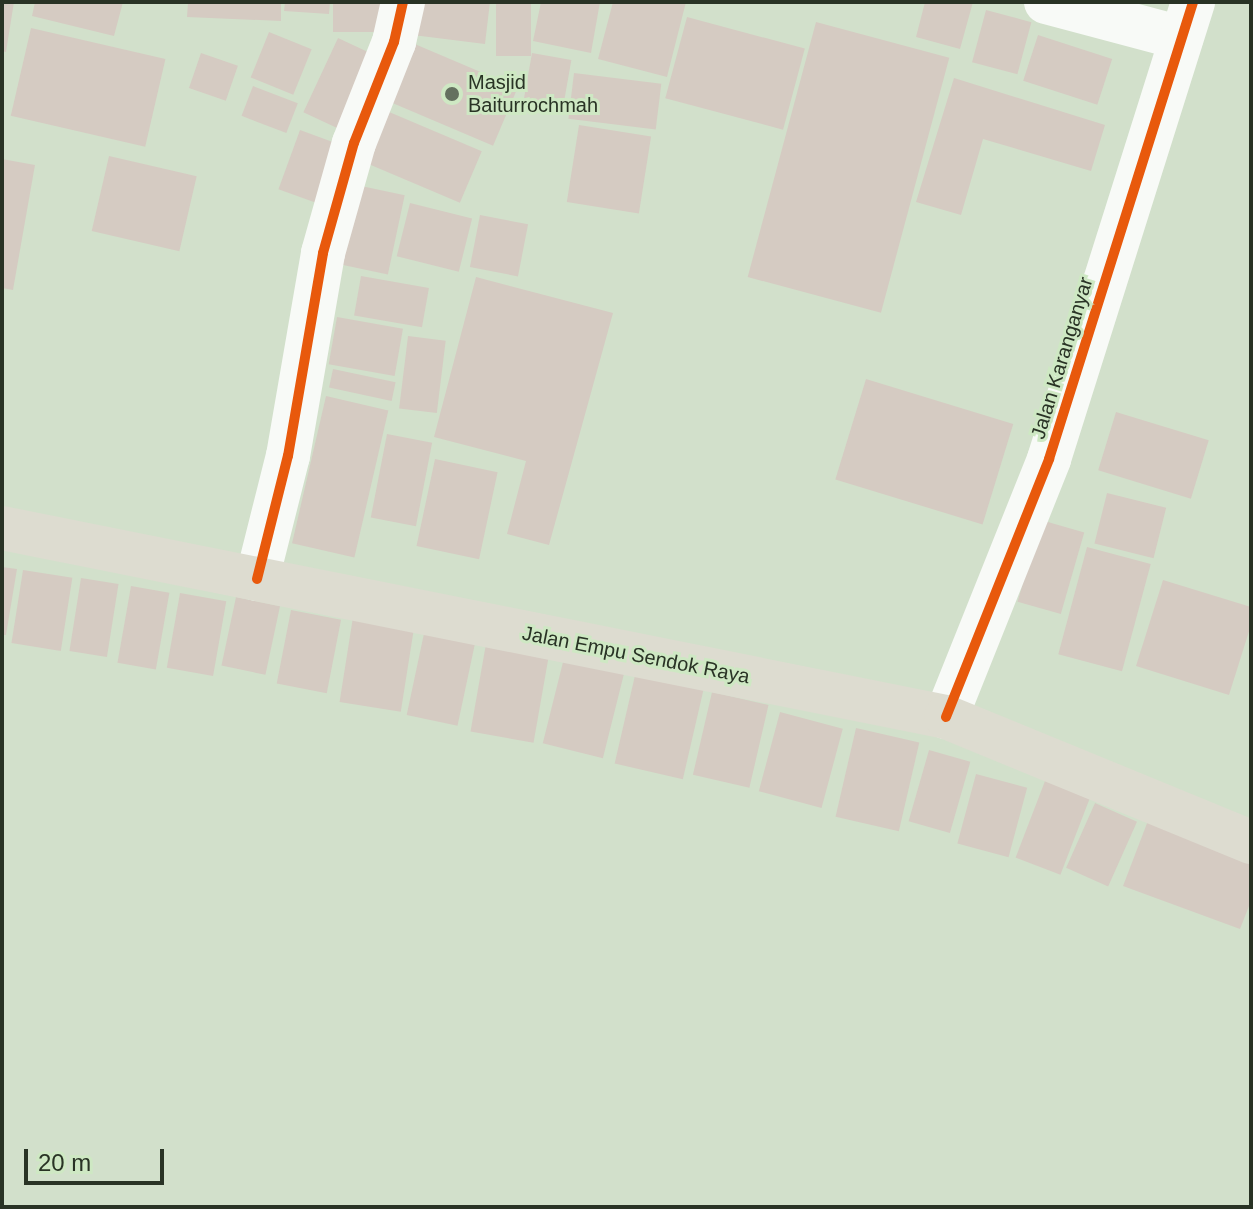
<!DOCTYPE html>
<html>
<head>
<meta charset="utf-8">
<style>
	body { margin:0 }
	#map { position:relative; width:1253px; height:1209px; overflow:hidden; background:#d2e0cb; font-family:Helvetica,sans-serif }
	div>[style] { position:absolute }
	.building>* { inset:0; background:#d5cbc2; transform-origin:0 0 }
	.minor>* { height:44px; margin:-22px; padding:0 22px; transform-origin:22px; border-radius:22px; background:#f8faf7 }
	.major>* { height:44px; margin:-22px; padding:0 22px; transform-origin:22px; border-radius:22px; background:#dddcd0 }
	.cycleway>* { height:10px; margin:-5px; padding:0 5px; transform-origin:5px; border-radius:5px; background:#e8590c }
	.dots>* { width:22px; height:22px; translate:-50% -50%; box-sizing:border-box; border:4px solid #cee8c3; border-radius:50% }
	span { translate:-50% -50%; white-space:nowrap; text-align:center; line-height:1.15; -webkit-text-stroke:6px #cee8c3; paint-order:stroke }
	.poi-label { font-size:20px; color:#293325 }
	.left { translate:0 -50%; text-align:left }
	.street-label { font-size:20px; color:#293325 }
	.frame { position:absolute; inset:0; border:4px solid #293325; pointer-events:none }
	.scale { position:absolute; left:24px; top:1149px; width:140px; height:36px; box-sizing:border-box; border:4px solid #293325; border-top:0; padding-left:10px; font-size:24px; line-height:28px; white-space:nowrap; color:#293325; -webkit-text-stroke:6px #cee8c3; paint-order:stroke }
</style>
</head>
<body>
<div id="map">
	<div class="building">
		<i style="clip-path:polygon(2px 2px,14px 2px,6px 52px,2px 51px)"></i>
		<i style="clip-path:polygon(35px 2px,123px 2px,114px 36px,32px 16px)"></i>
		<i style="clip-path:polygon(188px 2px,281px 2px,281px 21px,187px 17px)"></i>
		<i style="clip-path:polygon(285px 2px,330px 2px,329px 14px,284px 11px)"></i>
		<i style="left:333px;top:2px;width:62px;height:30px"></i>
		<i style="clip-path:polygon(418px 2px,490px 2px,485px 44px,413px 35px)"></i>
		<i style="left:496px;top:2px;width:35px;height:54px"></i>
		<i style="clip-path:polygon(541px 2px,600px 2px,591px 53px,533px 41px)"></i>
		<i style="clip-path:polygon(613px 2px,686px 2px,667px 77px,598px 59px)"></i>
		<i style="clip-path:polygon(925px 2px,973px 2px,960px 49px,916px 37px)"></i>
		<i style="left:986px;top:10px;width:47px;height:54px;rotate:15deg"></i>
		<i style="left:687px;top:17px;width:122px;height:84px;rotate:15deg"></i>
		<i style="left:816px;top:22px;width:138px;height:264px;rotate:15deg"></i>
		<i style="left:31px;top:28px;width:138px;height:90px;rotate:13deg"></i>
		<i style="left:269px;top:32px;width:46px;height:49px;rotate:22deg"></i>
		<i style="left:1038px;top:35px;width:78px;height:48px;rotate:18deg"></i>
		<i style="left:338px;top:38px;width:52px;height:82px;rotate:25deg"></i>
		<i style="left:410px;top:42px;width:117px;height:63px;rotate:23deg"></i>
		<i style="left:201px;top:53px;width:39px;height:37px;rotate:19deg"></i>
		<i style="left:532px;top:53px;width:40px;height:46px;rotate:10deg"></i>
		<i style="left:574px;top:73px;width:88px;height:46px;rotate:7deg"></i>
		<i style="clip-path:polygon(954px 78px,1105px 125px,1091px 171px,983px 139px,961px 215px,916px 202px)"></i>
		<i style="left:253px;top:86px;width:48px;height:32px;rotate:21deg"></i>
		<i style="left:375px;top:106px;width:116px;height:56px;rotate:23deg"></i>
		<i style="left:579px;top:125px;width:73px;height:78px;rotate:9deg"></i>
		<i style="left:300px;top:130px;width:45px;height:63px;rotate:20deg"></i>
		<i style="left:109px;top:156px;width:90px;height:77px;rotate:13deg"></i>
		<i style="clip-path:polygon(2px 159px,35px 165px,13px 290px,2px 288px)"></i>
		<i style="left:347px;top:183px;width:59px;height:81px;rotate:12deg"></i>
		<i style="left:410px;top:203px;width:64px;height:55px;rotate:14deg"></i>
		<i style="left:480px;top:215px;width:49px;height:53px;rotate:11deg"></i>
		<i style="left:361px;top:276px;width:69px;height:40px;rotate:10deg"></i>
		<i style="clip-path:polygon(476px 277px,613px 313px,549px 545px,507px 534px,526px 461px,434px 437px)"></i>
		<i style="left:337px;top:317px;width:67px;height:48px;rotate:10deg"></i>
		<i style="left:408px;top:336px;width:38px;height:73px;rotate:7deg"></i>
		<i style="left:333px;top:369px;width:64px;height:19px;rotate:12deg"></i>
		<i style="left:866px;top:379px;width:154px;height:105px;rotate:17deg"></i>
		<i style="left:326px;top:396px;width:64px;height:151px;rotate:13deg"></i>
		<i style="left:1116px;top:412px;width:97px;height:61px;rotate:17deg"></i>
		<i style="left:387px;top:434px;width:46px;height:85px;rotate:11deg"></i>
		<i style="left:435px;top:459px;width:64px;height:89px;rotate:12deg"></i>
		<i style="left:1107px;top:493px;width:61px;height:52px;rotate:14deg"></i>
		<i style="left:1041px;top:520px;width:45px;height:85px;rotate:16deg"></i>
		<i style="left:1087px;top:547px;width:66px;height:111px;rotate:15deg"></i>
		<i style="clip-path:polygon(2px 567px,17px 569px,6px 635px,2px 635px)"></i>
		<i style="left:23px;top:570px;width:50px;height:74px;rotate:9deg"></i>
		<i style="left:81px;top:578px;width:38px;height:74px;rotate:9deg"></i>
		<i style="clip-path:polygon(1163px 580px,1251px 607px,1251px 625px,1229px 695px,1136px 666px)"></i>
		<i style="left:131px;top:586px;width:39px;height:78px;rotate:10deg"></i>
		<i style="left:180px;top:593px;width:47px;height:76px;rotate:10deg"></i>
		<i style="left:236px;top:597px;width:45px;height:70px;rotate:12deg"></i>
		<i style="left:291px;top:610px;width:51px;height:75px;rotate:11deg"></i>
		<i style="left:353px;top:617px;width:62px;height:86px;rotate:9deg"></i>
		<i style="left:426px;top:624px;width:52px;height:93px;rotate:12deg"></i>
		<i style="left:487px;top:638px;width:64px;height:95px;rotate:10deg"></i>
		<i style="left:565px;top:654px;width:62px;height:92px;rotate:14deg"></i>
		<i style="left:636px;top:671px;width:70px;height:95px;rotate:13deg"></i>
		<i style="left:712px;top:692px;width:58px;height:85px;rotate:13deg"></i>
		<i style="left:780px;top:712px;width:65px;height:82px;rotate:15deg"></i>
		<i style="left:856px;top:728px;width:65px;height:91px;rotate:13deg"></i>
		<i style="left:929px;top:750px;width:43px;height:74px;rotate:16deg"></i>
		<i style="left:976px;top:774px;width:53px;height:72px;rotate:15deg"></i>
		<i style="left:1045px;top:781px;width:48px;height:82px;rotate:21deg"></i>
		<i style="left:1095px;top:803px;width:46px;height:71px;rotate:24deg"></i>
		<i style="clip-path:polygon(1149px 818px,1251px 856px,1251px 901px,1240px 929px,1123px 886px)"></i>
	</div>
	<div class="minor">
		<i style="left:1046px;top:2px;width:140px;rotate:14.9deg"></i>
		<i style="left:257px;top:579px;width:127px;rotate:-75.9deg"></i>
		<i style="left:288px;top:456px;width:206px;rotate:-80.2deg"></i>
		<i style="left:323px;top:253px;width:114px;rotate:-74.3deg"></i>
		<i style="left:354px;top:143px;width:109px;rotate:-68.4deg"></i>
		<i style="left:394px;top:42px;width:41px;rotate:-77.3deg"></i>
		<i style="left:946px;top:717px;width:278px;rotate:-68.2deg"></i>
		<i style="left:1049px;top:459px;width:479px;rotate:-72.5deg"></i>
	</div>
	<div class="major">
		<i style="left:2px;top:528px;width:963px;rotate:11.32deg"></i>
		<i style="left:946px;top:717px;width:330px;rotate:22.3deg"></i>
	</div>
	<div class="cycleway">
		<i style="left:257px;top:579px;width:127px;rotate:-75.9deg"></i>
		<i style="left:288px;top:456px;width:206px;rotate:-80.2deg"></i>
		<i style="left:323px;top:253px;width:114px;rotate:-74.3deg"></i>
		<i style="left:354px;top:143px;width:109px;rotate:-68.4deg"></i>
		<i style="left:394px;top:42px;width:41px;rotate:-77.3deg"></i>
		<i style="left:946px;top:717px;width:278px;rotate:-68.2deg"></i>
		<i style="left:1049px;top:459px;width:479px;rotate:-72.5deg"></i>
	</div>
	<div class="dots">
		<i style="left:452px;top:94px;background:#64705f"></i>
	</div>
	<div class="poi-label">
		<span class="left" style="left:468px;top:94px">Masjid<br>Baiturrochmah</span>
	</div>
	<div class="street-label">
		<span style="left:1062px;top:358px;rotate:-73deg">Jalan Karanganyar</span>
		<span style="left:636px;top:655px;rotate:11deg">Jalan Empu Sendok Raya</span>
	</div>
	<div class="frame"></div>
	<div class="scale">20 m</div>
</div>
</body>
</html>
